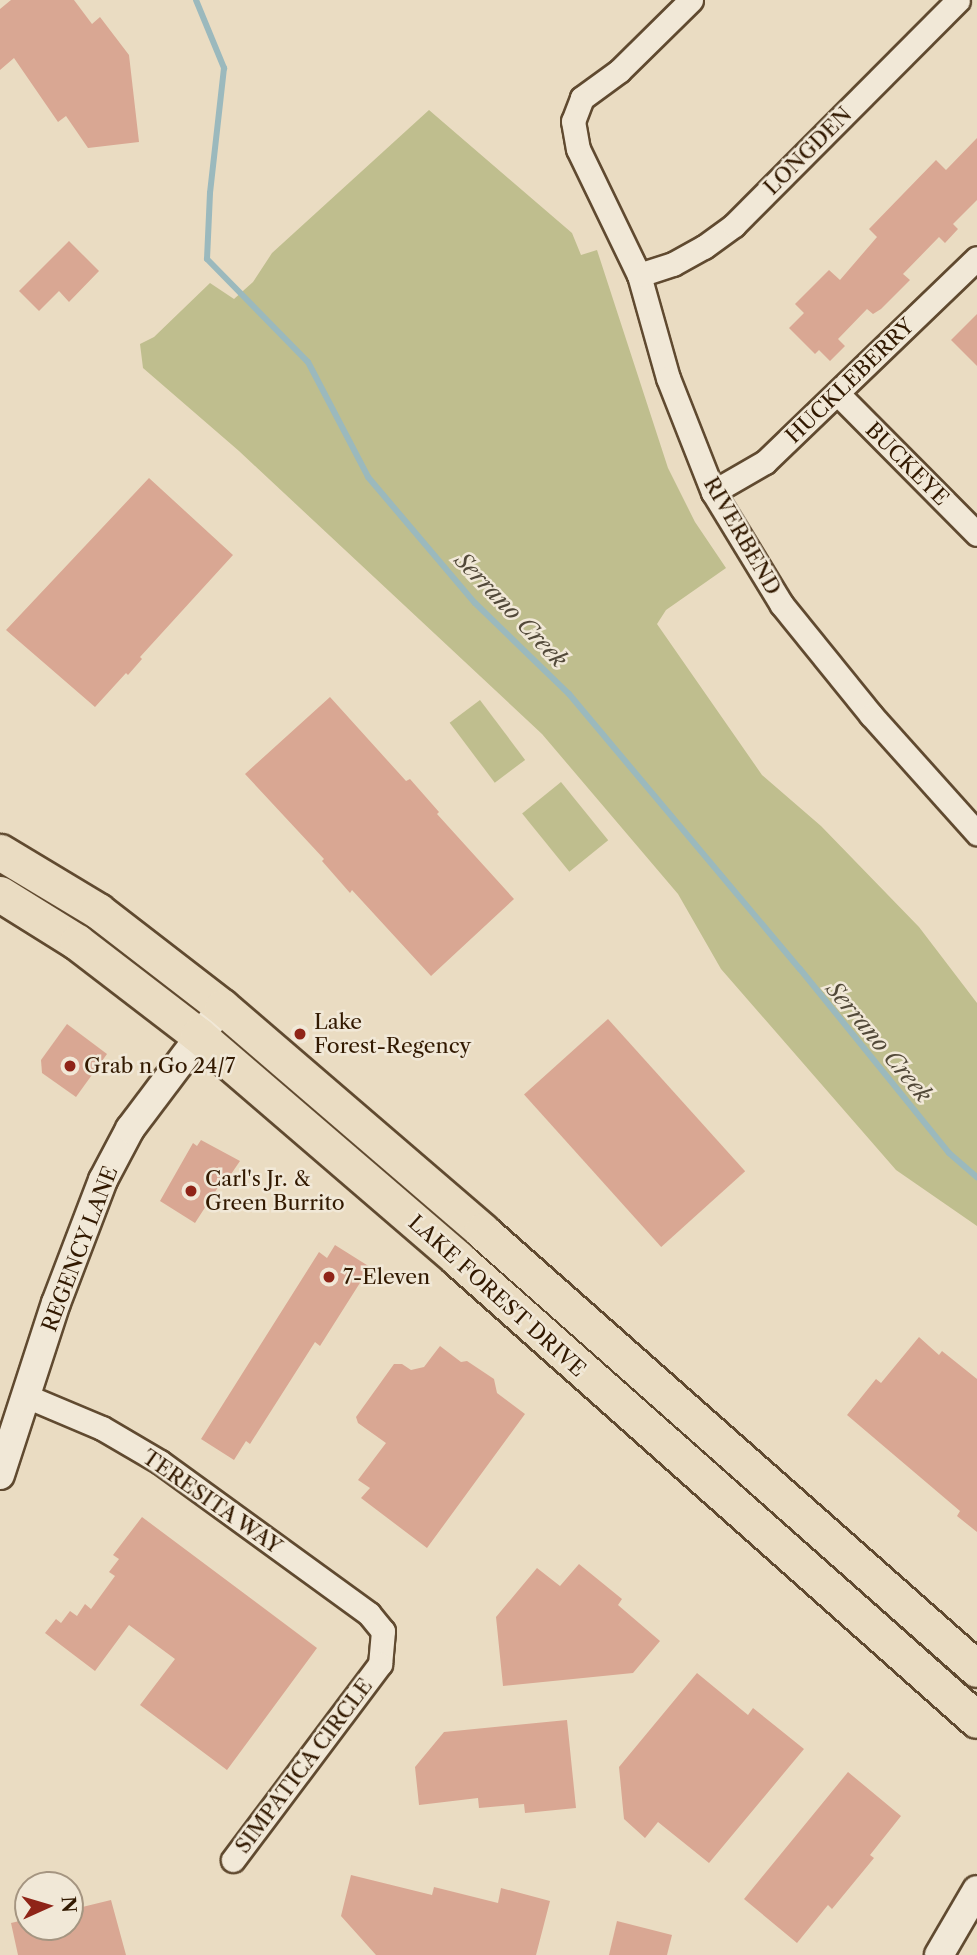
<!DOCTYPE html>
<html>
<head>
<meta charset="utf-8">
<style>
	body { margin:0 }
	#map { position:relative; width:977px; height:1955px; overflow:hidden; background:#eadcc2; font-family:"Libre Caslon Text",serif }
	div>[style] { position:absolute }
	.green>* { inset:0; background:#bfbe8e; transform-origin:0 0 }
	.stream>* { height:6px; margin:-3px; padding:0 3px; transform-origin:3px; border-radius:3px; background:#9bb9bd }
	.building>* { inset:0; background:#d9a793; transform-origin:0 0 }
	.roads { filter:drop-shadow(2px 0 #604a30) drop-shadow(-2px 0 #604a30) drop-shadow(0 2px #604a30) drop-shadow(0 -2px #604a30) }
	.minor>* { height:23px; margin:-11.5px; padding:0 11.5px; transform-origin:11.5px; border-radius:11.5px; background:#f1e8d7 }
	.tertiary>* { height:28px; margin:-14px; padding:0 14px; transform-origin:14px; border-radius:14px; background:#f1e8d7 }
	.primary>* { height:35px; margin:-17.5px; padding:0 17.5px; transform-origin:17.5px; border-radius:17.5px; background:#eadcc2 }
	.dots>* { width:19px; height:19px; translate:-50% -50%; box-sizing:border-box; border:4px solid #f1e8d7; border-radius:50% }
	span { translate:-50% -50%; white-space:nowrap; text-align:center; line-height:1.15; -webkit-text-stroke:5px #f1e8d7; paint-order:stroke }
	.street-label { font-size:21px; color:#321900 }
	.poi-label { font-size:21px; color:#321900 }
	.left { translate:0 -50%; text-align:left }
	.water-label { font-size:23px; color:#524939; font-style:italic }
	.north { position:absolute; left:14px; top:1871px; width:70px; height:70px; box-sizing:border-box; background:#f1e8d7; border:2px solid #a59581; border-radius:50%; rotate:86deg; font-size:19px; font-weight:700; line-height:28px; text-align:center; color:#321900 }
	.north::after { content:''; display:block; margin:auto; width:24px; height:32px; background:#8f2418; clip-path:polygon(50% 0,100% 100%,50% 72%,0 100%) }
</style>
</head>
<body>
<div id="map">
	<div class="green">
		<i style="clip-path:polygon(429px 110px,572px 233px,581px 255px,597px 250px,668px 468px,695px 522px,726px 568px,666px 610px,657px 624px,762px 775px,821px 826px,919px 927px,977px 1003px,977px 1226px,896px 1170px,721px 969px,678px 894px,542px 734px,239px 451px,143px 368px,140px 344px,154px 337px,210px 283px,234px 299px,253px 282px,272px 253px)"></i>
		<i style="left:480px;top:700px;width:75px;height:38px;rotate:53deg"></i>
		<i style="left:561px;top:782px;width:75px;height:50px;rotate:51deg"></i>
	</div>
	<div class="stream">
		<i style="left:196px;top:0;width:74px;rotate:67.6deg"></i>
		<i style="left:224px;top:68px;width:126px;rotate:96.4deg"></i>
		<i style="left:210px;top:193px;width:66px;rotate:92.6deg"></i>
		<i style="left:207px;top:259px;width:144px;rotate:45.6deg"></i>
		<i style="left:308px;top:362px;width:130px;rotate:62.4deg"></i>
		<i style="left:368px;top:477px;width:165px;rotate:49.7deg"></i>
		<i style="left:475px;top:603px;width:131px;rotate:44.1deg"></i>
		<i style="left:569px;top:694px;width:359px;rotate:50deg"></i>
		<i style="left:800px;top:969px;width:237px;rotate:51deg"></i>
		<i style="left:949px;top:1153px;width:37px;rotate:41deg"></i>
	</div>
	<div class="building">
		<i style="clip-path:polygon(11px 0,74px 0,92px 24px,100px 17px,129px 55px,139px 142px,88px 148px,66px 116px,58px 122px,14px 58px,0 70px,0 9px)"></i>
		<i style="clip-path:polygon(977px 138px,977px 200px,953px 224px,958px 229px,945px 243px,939px 237px,903px 274px,910px 280px,881px 309px,873px 314px,867px 309px,838px 339px,845px 346px,830px 361px,819px 350px,815px 354px,789px 328px,804px 313px,795px 304px,829px 270px,840px 280px,877px 237px,869px 229px,936px 160px,946px 170px)"></i>
		<i style="clip-path:polygon(69px 241px,99px 271px,69px 302px,59px 291px,39px 311px,19px 291px)"></i>
		<i style="clip-path:polygon(977px 314px,977px 366px,951px 340px)"></i>
		<i style="clip-path:polygon(149px 478px,233px 555px,140px 657px,142px 659px,128px 675px,126px 673px,95px 707px,6px 630px)"></i>
		<i style="clip-path:polygon(330px 697px,406px 781px,410px 779px,439px 812px,437px 814px,514px 899px,431px 976px,352px 890px,350px 893px,322px 861px,324px 859px,245px 774px)"></i>
		<i style="left:608px;top:1019px;width:205px;height:113px;rotate:48deg"></i>
		<i style="clip-path:polygon(67px 1024px,107px 1054px,76px 1097px,42px 1073px,41px 1060px)"></i>
		<i style="clip-path:polygon(201px 1140px,240px 1161px,227px 1180px,224px 1178px,195px 1223px,160px 1201px,193px 1143px,197px 1146px)"></i>
		<i style="clip-path:polygon(335px 1245px,370px 1267px,320px 1346px,315px 1342px,250px 1444px,246px 1441px,234px 1460px,201px 1439px,319px 1252px,327px 1258px)"></i>
		<i style="clip-path:polygon(919px 1337px,939px 1355px,942px 1351px,977px 1379px,977px 1532px,957px 1516px,960px 1511px,847px 1415px,876px 1379px,881px 1383px)"></i>
		<i style="clip-path:polygon(440px 1346px,461px 1362px,467px 1361px,494px 1379px,497px 1393px,525px 1414px,427px 1548px,361px 1498px,370px 1488px,358px 1480px,386px 1443px,358px 1423px,356px 1417px,394px 1364px,402px 1364px,411px 1370px,424px 1367px)"></i>
		<i style="clip-path:polygon(142px 1517px,317px 1648px,227px 1770px,140px 1705px,175px 1659px,129px 1625px,95px 1671px,45px 1633px,56px 1619px,61px 1623px,70px 1611px,77px 1616px,85px 1604px,91px 1609px,115px 1576px,109px 1572px,119px 1559px,113px 1555px)"></i>
		<i style="clip-path:polygon(579px 1564px,622px 1599px,618px 1605px,660px 1641px,633px 1673px,503px 1686px,496px 1617px,537px 1568px,560px 1586px)"></i>
		<i style="clip-path:polygon(697px 1673px,748px 1715px,753px 1708px,804px 1749px,709px 1863px,658px 1822px,645px 1838px,624px 1819px,619px 1767px)"></i>
		<i style="clip-path:polygon(567px 1720px,576px 1808px,525px 1813px,524px 1804px,479px 1808px,478px 1798px,419px 1805px,415px 1767px,444px 1732px)"></i>
		<i style="clip-path:polygon(848px 1772px,901px 1816px,870px 1855px,874px 1858px,832px 1909px,828px 1905px,797px 1943px,744px 1899px)"></i>
		<i style="clip-path:polygon(351px 1875px,432px 1895px,434px 1887px,498px 1903px,501px 1888px,550px 1901px,536px 1955px,376px 1955px,341px 1916px)"></i>
		<i style="clip-path:polygon(111px 1900px,126px 1955px,18px 1955px,11px 1923px,28px 1919px,28px 1927px,70px 1927px,70px 1910px)"></i>
		<i style="clip-path:polygon(617px 1921px,672px 1935px,667px 1955px,609px 1955px)"></i>
	</div>
	<div class="roads">
		<div class="minor">
			<i style="left:691px;top:0;width:101px;rotate:135.4deg"></i>
			<i style="left:619px;top:71px;width:46px;rotate:143.9deg"></i>
			<i style="left:582px;top:98px;width:25px;rotate:111deg"></i>
			<i style="left:573px;top:121px;width:28px;rotate:80deg"></i>
			<i style="left:578px;top:149px;width:140px;rotate:64.2deg"></i>
			<i style="left:639px;top:275px;width:107px;rotate:74.3deg"></i>
			<i style="left:668px;top:378px;width:123px;rotate:68.5deg"></i>
			<i style="left:713px;top:492px;width:132px;rotate:58.6deg"></i>
			<i style="left:782px;top:605px;width:141px;rotate:51deg"></i>
			<i style="left:871px;top:715px;width:159px;rotate:48.1deg"></i>
			<i style="left:639px;top:275px;width:36px;rotate:-18deg"></i>
			<i style="left:673px;top:264px;width:35px;rotate:-29deg"></i>
			<i style="left:704px;top:247px;width:37px;rotate:-36deg"></i>
			<i style="left:734px;top:225px;width:317px;rotate:-45.1deg"></i>
			<i style="left:838px;top:394px;width:197px;rotate:45.2deg"></i>
			<i style="left:713px;top:492px;width:60px;rotate:-30deg"></i>
			<i style="left:765px;top:462px;width:294px;rotate:-43.9deg"></i>
			<i style="left:26px;top:1396px;width:82px;rotate:22.8deg"></i>
			<i style="left:102px;top:1428px;width:67px;rotate:30.4deg"></i>
			<i style="left:160px;top:1462px;width:258px;rotate:36deg"></i>
			<i style="left:369px;top:1614px;width:22px;rotate:51deg"></i>
			<i style="left:383px;top:1631px;width:33px;rotate:95deg"></i>
			<i style="left:380px;top:1664px;width:245px;rotate:126.9deg"></i>
		</div>
		<div class="tertiary">
			<i style="left:0;top:1475px;width:181px;rotate:-72deg"></i>
			<i style="left:56px;top:1303px;width:132px;rotate:-69.1deg"></i>
			<i style="left:103px;top:1180px;width:58px;rotate:-62.1deg"></i>
			<i style="left:130px;top:1129px;width:153px;rotate:-53deg"></i>
			<i style="left:939px;top:1955px;width:75px;rotate:-59.7deg"></i>
		</div>
		<div class="primary">
			<i style="left:0;top:852px;width:114px;rotate:31deg"></i>
			<i style="left:98px;top:911px;width:157px;rotate:37.7deg"></i>
			<i style="left:222px;top:1007px;width:343px;rotate:40.7deg"></i>
			<i style="left:482px;top:1231px;width:661px;rotate:41.5deg"></i>
			<i style="left:0;top:894px;width:91px;rotate:31.9deg"></i>
			<i style="left:77px;top:942px;width:153px;rotate:37.5deg"></i>
			<i style="left:198px;top:1035px;width:343px;rotate:40.7deg"></i>
			<i style="left:458px;top:1259px;width:694px;rotate:41.61deg"></i>
		</div>
	</div>
	<div class="dots">
		<i style="left:300px;top:1034px;background:#8f2418"></i>
		<i style="left:70px;top:1066px;background:#8f2418"></i>
		<i style="left:191px;top:1191px;background:#8f2418"></i>
		<i style="left:329px;top:1277px;background:#8f2418"></i>
	</div>
	<div class="street-label">
		<span style="left:808px;top:151px;rotate:-45deg">LONGDEN</span>
		<span style="left:850px;top:381px;rotate:-44deg">HUCKLEBERRY</span>
		<span style="left:907px;top:464px;rotate:45deg">BUCKEYE</span>
		<span style="left:742px;top:536px;rotate:60deg">RIVERBEND</span>
		<span style="left:80px;top:1249px;rotate:-69deg">REGENCY LANE</span>
		<span style="left:497px;top:1296px;rotate:42deg">LAKE FOREST DRIVE</span>
		<span style="left:212px;top:1502px;rotate:35deg">TERESITA WAY</span>
		<span style="left:304px;top:1766px;rotate:-53deg">SIMPATICA CIRCLE</span>
	</div>
	<div class="poi-label">
		<span class="left" style="left:314px;top:1034px">Lake<br>Forest-Regency</span>
		<span class="left" style="left:84px;top:1066px">Grab n Go 24/7</span>
		<span class="left" style="left:205px;top:1191px">Carl's Jr. &amp;<br>Green Burrito</span>
		<span class="left" style="left:343px;top:1277px">7-Eleven</span>
	</div>
	<div class="water-label">
		<span style="left:511px;top:610px;rotate:46deg">Serrano Creek</span>
		<span style="left:879px;top:1042px;rotate:50deg">Serrano Creek</span>
	</div>
	<div class="north">N</div>
</div>
</body>
</html>
